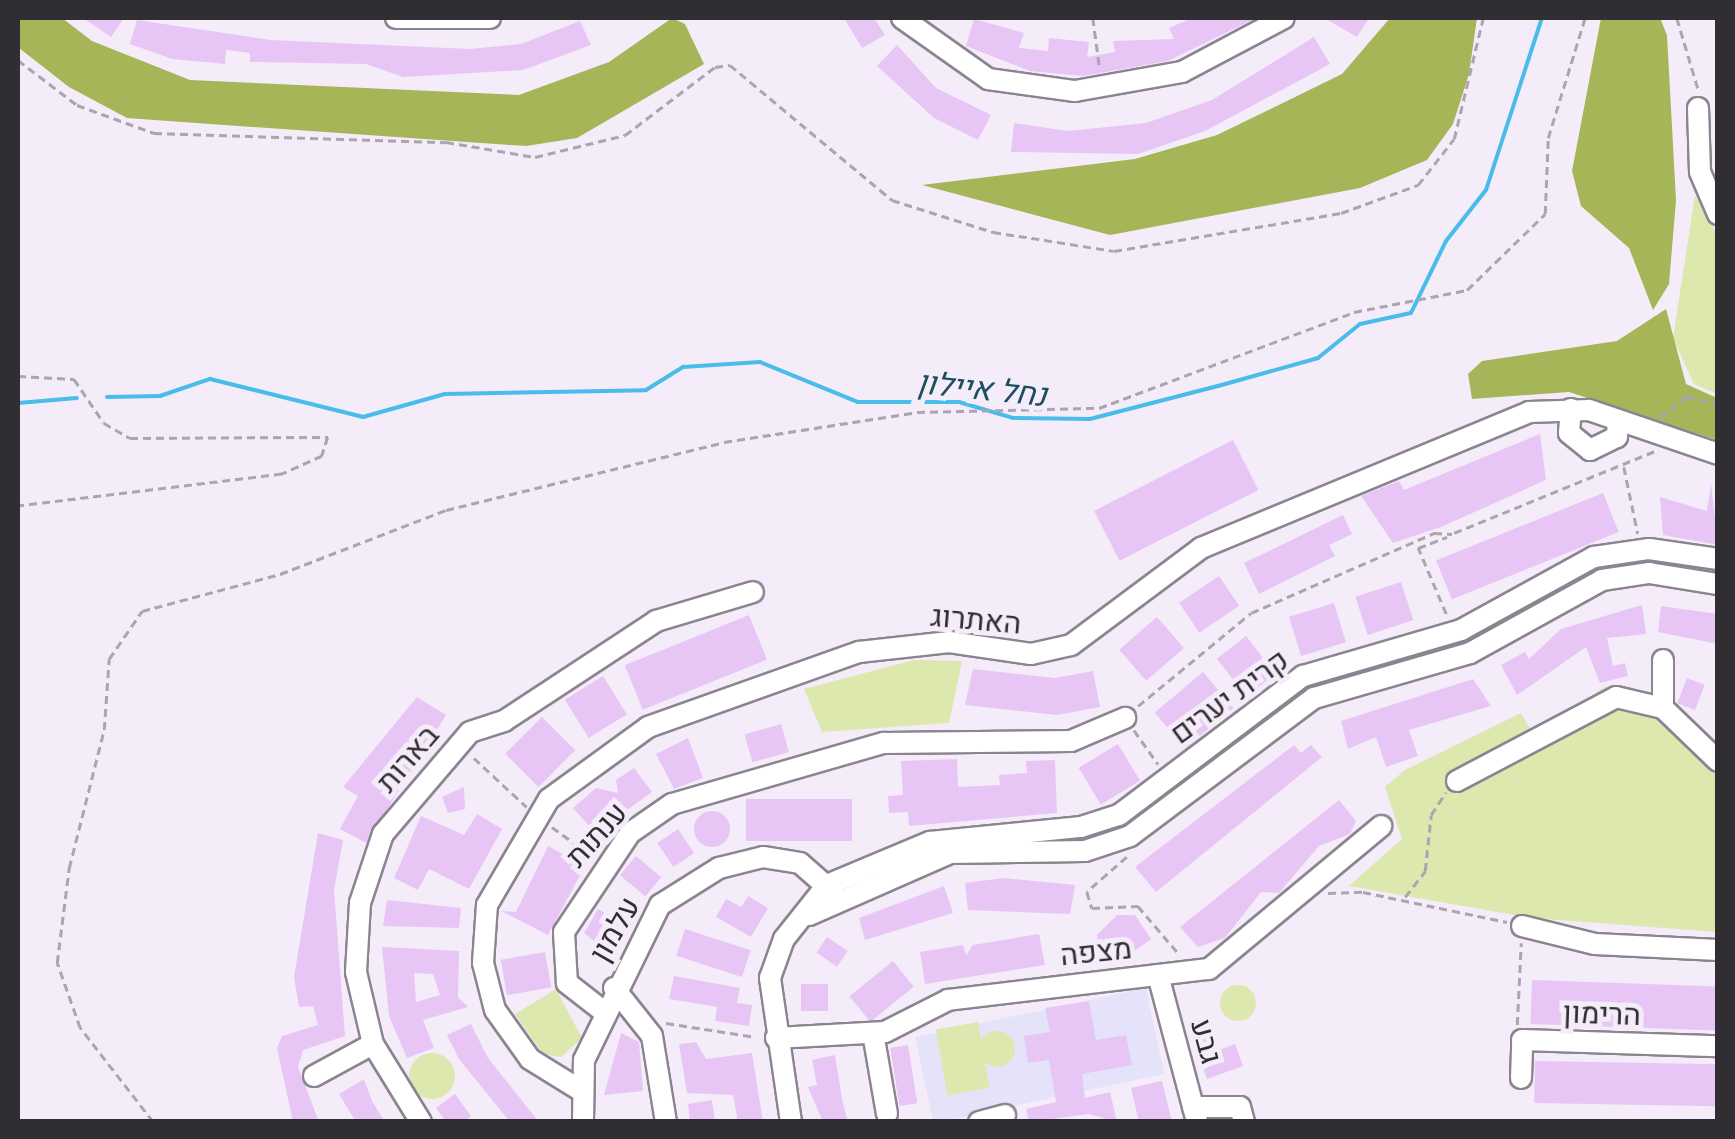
<!DOCTYPE html>
<html>
<head>
<meta charset="utf-8">
<style>
	body { margin:0 }
	#map { position:relative; width:1735px; height:1139px; overflow:hidden; background:#f5ecf9; font-family:"IBM Plex Sans",Heebo,sans-serif }
	div>[style] { position:absolute }
	.education>* { inset:0; background:#e5e3f9; transform-origin:0 0 }
	.green>* { inset:0; background:#dce8ae; transform-origin:0 0 }
	.round { border-radius:50% }
	.forest>* { inset:0; background:#a5b558 }
	.stream>* { height:4px; margin:-2px; padding:0 2px; transform-origin:2px; border-radius:2px; background:#49bce9 }
	.building>* { inset:0; background:#e7c6f5; transform-origin:0 0 }
	.path>* { height:2.5px; margin-top:-1.25px; transform-origin:0; background:repeating-linear-gradient(90deg,#aba5af 0 8px,transparent 0 13px) }
	.roads { filter:drop-shadow(2px 0 #8c8490) drop-shadow(-2px 0 #8c8490) drop-shadow(0 2px #8c8490) drop-shadow(0 -2px #8c8490) }
	.minor>* { height:20px; margin:-10px; padding:0 10px; transform-origin:10px; border-radius:10px; background:#fff }
	span { translate:-50% -50%; white-space:nowrap; text-align:center; line-height:1.15; -webkit-text-stroke:10px #f5ecf9; paint-order:stroke }
	.street-label { font-size:30px; color:#312e33 }
	.water-label { font-size:32px; color:#1d4d60; font-style:italic }
	.frame { position:absolute; inset:0; border:20px solid #312e33; pointer-events:none }
</style>
</head>
<body>
<div id="map">
	<div class="education">
		<i style="left:1146px;top:988px;width:88px;height:236px;rotate:78deg"></i>
	</div>
	<div class="green">
		<i style="clip-path:polygon(1695px 195px,1717px 234px,1717px 394px,1694px 384px,1673px 338px)"></i>
		<i style="clip-path:polygon(914px 660px,962px 661px,949px 723px,822px 732px,804px 689px)"></i>
		<i style="clip-path:polygon(1626px 686px,1670px 702px,1717px 747px,1717px 932px,1531px 918px,1349px 886px,1402px 839px,1385px 787px,1405px 770px,1521px 713px,1533px 734px,1605px 687px)"></i>
		<i class="round" style="left:1220px;top:985px;width:36px;height:36px"></i>
		<i style="clip-path:polygon(556px 989px,582px 1038px,561px 1057px,543px 1054px,515px 1014px)"></i>
		<i style="left:978px;top:1022px;width:67px;height:43px;rotate:80deg"></i>
		<i class="round" style="left:979px;top:1031px;width:36px;height:36px"></i>
		<i class="round" style="left:409px;top:1053px;width:46px;height:46px"></i>
	</div>
	<div class="forest">
		<i style="clip-path:polygon(18px 18px,62px 18px,92px 41px,190px 80px,519px 95px,609px 62px,672px 18px,685px 24px,704px 64px,577px 138px,526px 146px,196px 123px,127px 118px,69px 87px,19px 48px)"></i>
		<i style="clip-path:polygon(1390px 18px,1477px 18px,1469px 74px,1453px 124px,1427px 160px,1360px 188px,1110px 235px,922px 185px,1135px 159px,1217px 135px,1342px 74px)"></i>
		<i style="clip-path:polygon(1601px 18px,1660px 18px,1667px 35px,1676px 200px,1669px 284px,1653px 310px,1629px 248px,1581px 206px,1572px 171px)"></i>
		<i style="clip-path:polygon(1666px 309px,1686px 384px,1717px 398px,1717px 440px,1569px 392px,1472px 399px,1468px 374px,1482px 361px,1617px 341px)"></i>
	</div>
	<div class="stream">
		<i style="left:107px;top:397px;width:53px;rotate:-1.1deg"></i>
		<i style="left:160px;top:396px;width:53px;rotate:-18.8deg"></i>
		<i style="left:210px;top:379px;width:158px;rotate:13.9deg"></i>
		<i style="left:363px;top:417px;width:85px;rotate:-15.7deg"></i>
		<i style="left:445px;top:394px;width:201px;rotate:-1.1deg"></i>
		<i style="left:646px;top:390px;width:44px;rotate:-31.9deg"></i>
		<i style="left:683px;top:367px;width:77px;rotate:-3.7deg"></i>
		<i style="left:760px;top:362px;width:106px;rotate:22.2deg"></i>
		<i style="left:858px;top:402px;width:101px"></i>
		<i style="left:959px;top:402px;width:56px;rotate:16.5deg"></i>
		<i style="left:1013px;top:418px;width:77px;rotate:0.7deg"></i>
		<i style="left:1090px;top:419px;width:132px;rotate:-14.5deg"></i>
		<i style="left:1218px;top:386px;width:104px;rotate:-15.6deg"></i>
		<i style="left:1318px;top:358px;width:54px;rotate:-39deg"></i>
		<i style="left:1360px;top:324px;width:52px;rotate:-12.2deg"></i>
		<i style="left:1411px;top:313px;width:80px;rotate:-64.1deg"></i>
		<i style="left:1446px;top:241px;width:65px;rotate:-51.9deg"></i>
		<i style="left:1486px;top:190px;width:181px;rotate:-72deg"></i>
		<i style="left:18px;top:403px;width:59px;rotate:-4.8deg"></i>
	</div>
	<div class="building">
		<i style="clip-path:polygon(83px 18px,124px 18px,111px 37px)"></i>
		<i style="clip-path:polygon(844px 18px,874px 18px,885px 35px,862px 48px)"></i>
		<i style="clip-path:polygon(1192px 18px,1256px 18px,1168px 61px,1083px 76px,1030px 71px,966px 46px,974px 19px,1024px 33px,1019px 48px,1048px 51px,1049px 38px,1089px 42px,1087px 57px,1115px 52px,1113px 41px,1174px 39px,1169px 28px)"></i>
		<i style="clip-path:polygon(1324px 18px,1369px 18px,1357px 37px)"></i>
		<i style="clip-path:polygon(137px 20px,271px 40px,470px 49px,521px 44px,580px 21px,591px 45px,523px 70px,403px 77px,366px 64px,250px 62px,250px 53px,226px 50px,225px 64px,172px 59px,130px 44px)"></i>
		<i style="clip-path:polygon(1314px 37px,1330px 64px,1205px 131px,1138px 154px,1011px 152px,1014px 123px,1068px 131px,1146px 123px,1212px 100px)"></i>
		<i style="clip-path:polygon(897px 45px,936px 88px,991px 115px,978px 140px,934px 118px,877px 66px)"></i>
		<i style="clip-path:polygon(1540px 434px,1546px 480px,1441px 527px,1393px 543px,1361px 496px,1399px 481px,1404px 490px)"></i>
		<i style="left:1233px;top:440px;width:56px;height:156px;rotate:63deg"></i>
		<i style="clip-path:polygon(1711px 484px,1718px 545px,1663px 535px,1660px 497px,1707px 511px)"></i>
		<i style="left:1603px;top:493px;width:42px;height:180px;rotate:68deg"></i>
		<i style="clip-path:polygon(1343px 515px,1352px 534px,1329px 545px,1335px 556px,1259px 594px,1244px 563px)"></i>
		<i style="left:1219px;top:576px;width:36px;height:48px;rotate:56deg"></i>
		<i style="left:1401px;top:582px;width:40px;height:48px;rotate:72deg"></i>
		<i style="left:1334px;top:603px;width:41px;height:47px;rotate:73deg"></i>
		<i style="clip-path:polygon(1642px 605px,1646px 634px,1607px 638px,1613px 666px,1625px 663px,1628px 676px,1600px 683px,1586px 647px,1517px 695px,1501px 665px,1525px 652px,1529px 659px,1561px 629px)"></i>
		<i style="clip-path:polygon(1661px 606px,1718px 614px,1718px 644px,1658px 632px)"></i>
		<i style="left:749px;top:615px;width:48px;height:134px;rotate:68deg"></i>
		<i style="left:1157px;top:617px;width:41px;height:50px;rotate:49deg"></i>
		<i style="left:1246px;top:636px;width:48px;height:37px;rotate:52deg"></i>
		<i style="clip-path:polygon(973px 669px,1055px 678px,1093px 671px,1100px 707px,1057px 715px,965px 705px)"></i>
		<i style="left:1203px;top:672px;width:47px;height:63px;rotate:50deg"></i>
		<i style="left:603px;top:676px;width:45px;height:45px;rotate:58deg"></i>
		<i style="left:1687px;top:678px;width:19px;height:27px;rotate:21deg"></i>
		<i style="clip-path:polygon(1473px 679px,1491px 706px,1409px 730px,1418px 756px,1386px 767px,1376px 737px,1348px 749px,1341px 721px)"></i>
		<i style="clip-path:polygon(417px 697px,446px 715px,366px 843px,340px 829px,358px 796px,343px 787px)"></i>
		<i style="left:542px;top:717px;width:47px;height:52px;rotate:45deg"></i>
		<i style="left:781px;top:724px;width:29px;height:38px;rotate:74deg"></i>
		<i style="clip-path:polygon(688px 738px,703px 778px,674px 789px,656px 754px)"></i>
		<i style="left:1118px;top:744px;width:43px;height:46px;rotate:59deg"></i>
		<i style="clip-path:polygon(1294px 745px,1301px 753px,1311px 745px,1322px 757px,1156px 892px,1135px 867px)"></i>
		<i style="clip-path:polygon(957px 759px,958px 787px,1000px 785px,999px 775px,1027px 773px,1026px 761px,1055px 760px,1057px 813px,909px 826px,908px 812px,889px 813px,888px 796px,903px 795px,901px 761px)"></i>
		<i style="clip-path:polygon(634px 768px,652px 792px,620px 815px,606px 844px,573px 808px,596px 788px,618px 793px,616px 780px)"></i>
		<i style="clip-path:polygon(464px 787px,465px 809px,448px 813px,442px 797px)"></i>
		<i style="left:852px;top:799px;width:42px;height:106px;rotate:90deg"></i>
		<i style="clip-path:polygon(1339px 800px,1356px 821px,1350px 834px,1319px 846px,1279px 893px,1261px 892px,1225px 938px,1198px 947px,1180px 927px)"></i>
		<i class="round" style="left:694px;top:811px;width:36px;height:36px"></i>
		<i style="clip-path:polygon(477px 814px,502px 829px,469px 889px,429px 869px,418px 890px,394px 878px,421px 816px,464px 835px)"></i>
		<i style="left:678px;top:829px;width:29px;height:25px;rotate:56deg"></i>
		<i style="clip-path:polygon(318px 833px,343px 840px,334px 890px,345px 1036px,303px 1050px,298px 1067px,319px 1122px,293px 1122px,277px 1048px,282px 1036px,318px 1025px,313px 1006px,299px 1007px,294px 977px)"></i>
		<i style="clip-path:polygon(548px 846px,585px 866px,548px 935px,501px 911px,516px 912px)"></i>
		<i style="left:636px;top:856px;width:33px;height:25px;rotate:40deg"></i>
		<i style="clip-path:polygon(1004px 878px,1075px 885px,1070px 914px,968px 910px,965px 883px)"></i>
		<i style="clip-path:polygon(944px 886px,953px 913px,865px 940px,859px 918px)"></i>
		<i style="clip-path:polygon(748px 896px,768px 908px,751px 937px,716px 917px,726px 899px,741px 907px)"></i>
		<i style="clip-path:polygon(387px 900px,461px 908px,459px 928px,383px 926px)"></i>
		<i style="clip-path:polygon(598px 909px,625px 924px,609px 953px,584px 933px)"></i>
		<i style="clip-path:polygon(1117px 915px,1135px 915px,1151px 939px,1121px 961px,1100px 957px,1097px 935px)"></i>
		<i style="left:685px;top:929px;width:69px;height:28px;rotate:18deg"></i>
		<i style="clip-path:polygon(1039px 934px,1045px 965px,925px 984px,920px 952px,963px 945px,966px 955px,973px 945px)"></i>
		<i style="left:827px;top:937px;width:25px;height:19px;rotate:34deg"></i>
		<i style="clip-path:polygon(evenodd,382px 947px,459px 951px,458px 997px,468px 1007px,423px 1020px,434px 1048px,407px 1058px,389px 1016px,382px 947px,414px 973px,433px 974px,440px 995px,416px 1002px,414px 973px)"></i>
		<i style="left:545px;top:952px;width:36px;height:45px;rotate:80deg"></i>
		<i style="left:893px;top:961px;width:33px;height:56px;rotate:51deg"></i>
		<i style="clip-path:polygon(674px 976px,740px 988px,737px 1003px,752px 1005px,749px 1026px,715px 1021px,717px 1007px,669px 999px)"></i>
		<i style="left:1532px;top:980px;width:186px;height:44px;rotate:2deg"></i>
		<i style="left:801px;top:984px;width:27px;height:27px"></i>
		<i style="clip-path:polygon(1089px 1001px,1096px 1040px,1126px 1035px,1132px 1065px,1082px 1074px,1085px 1098px,1110px 1092px,1117px 1122px,1089px 1114px,1029px 1122px,1026px 1109px,1056px 1102px,1049px 1060px,1028px 1063px,1024px 1036px,1050px 1032px,1045px 1008px)"></i>
		<i style="clip-path:polygon(471px 1024px,488px 1058px,539px 1122px,510px 1122px,459px 1059px,447px 1035px)"></i>
		<i style="clip-path:polygon(621px 1033px,639px 1042px,643px 1091px,604px 1095px)"></i>
		<i style="clip-path:polygon(1208px 1037px,1213px 1052px,1235px 1044px,1243px 1066px,1207px 1079px,1194px 1042px)"></i>
		<i style="clip-path:polygon(696px 1042px,706px 1059px,752px 1053px,763px 1122px,738px 1122px,733px 1095px,687px 1093px,679px 1044px)"></i>
		<i style="left:908px;top:1045px;width:59px;height:18px;rotate:81deg"></i>
		<i style="clip-path:polygon(835px 1055px,842px 1099px,848px 1122px,823px 1122px,808px 1087px,817px 1085px,812px 1060px)"></i>
		<i style="left:1535px;top:1061px;width:183px;height:42px;rotate:1deg"></i>
		<i style="clip-path:polygon(364px 1079px,372px 1101px,385px 1122px,356px 1122px,339px 1094px)"></i>
		<i style="clip-path:polygon(1162px 1081px,1172px 1122px,1139px 1122px,1131px 1088px)"></i>
		<i style="clip-path:polygon(455px 1094px,471px 1116px,463px 1122px,446px 1122px,436px 1108px)"></i>
		<i style="clip-path:polygon(712px 1100px,715px 1122px,690px 1122px,688px 1104px)"></i>
	</div>
	<div class="path">
		<i style="left:1093px;top:18px;width:52px;rotate:82.3deg"></i>
		<i style="left:1677px;top:18px;width:77px;rotate:73.4deg"></i>
		<i style="left:18px;top:60px;width:74px;rotate:37.3deg"></i>
		<i style="left:77px;top:105px;width:82px;rotate:20deg"></i>
		<i style="left:154px;top:133px;width:292px;rotate:1.8deg"></i>
		<i style="left:446px;top:142px;width:90px;rotate:9.6deg"></i>
		<i style="left:535px;top:157px;width:93px;rotate:-13.7deg"></i>
		<i style="left:625px;top:135px;width:113px;rotate:-37.1deg"></i>
		<i style="left:715px;top:67px;width:15px;rotate:-8deg"></i>
		<i style="left:730px;top:65px;width:211px;rotate:39.8deg"></i>
		<i style="left:892px;top:200px;width:106px;rotate:17.6deg"></i>
		<i style="left:993px;top:232px;width:122px;rotate:8.9deg"></i>
		<i style="left:1114px;top:251px;width:230px;rotate:-9.5deg"></i>
		<i style="left:1341px;top:213px;width:82px;rotate:-20deg"></i>
		<i style="left:1418px;top:185px;width:58px;rotate:-52deg"></i>
		<i style="left:1454px;top:139px;width:124px;rotate:-76.5deg"></i>
		<i style="left:18px;top:376px;width:56px;rotate:3.1deg"></i>
		<i style="left:74px;top:379px;width:53px;rotate:55.7deg"></i>
		<i style="left:104px;top:423px;width:30px;rotate:30deg"></i>
		<i style="left:130px;top:438px;width:198px;rotate:-0.3deg"></i>
		<i style="left:328px;top:437px;width:20px;rotate:108deg"></i>
		<i style="left:322px;top:456px;width:44px;rotate:155.8deg"></i>
		<i style="left:282px;top:474px;width:266px;rotate:173.1deg"></i>
		<i style="left:1660px;top:417px;width:34px;rotate:-37deg"></i>
		<i style="left:1687px;top:397px;width:32px;rotate:11deg"></i>
		<i style="left:1624px;top:467px;width:68px;rotate:78.2deg"></i>
		<i style="left:1454px;top:533px;width:217px;rotate:-22.2deg"></i>
		<i style="left:1446px;top:614px;width:72px;rotate:-113deg"></i>
		<i style="left:1418px;top:548px;width:31px;rotate:-21deg"></i>
		<i style="left:1138px;top:706px;width:146px;rotate:-39.5deg"></i>
		<i style="left:1251px;top:613px;width:200px;rotate:-23.6deg"></i>
		<i style="left:1434px;top:533px;width:18px;rotate:3deg"></i>
		<i style="left:1134px;top:730px;width:42px;rotate:54.8deg"></i>
		<i style="left:474px;top:758px;width:72px;rotate:42.8deg"></i>
		<i style="left:552px;top:827px;width:53px;rotate:35.8deg"></i>
		<i style="left:1127px;top:857px;width:53px;rotate:138.8deg"></i>
		<i style="left:1087px;top:892px;width:17px;rotate:73deg"></i>
		<i style="left:1092px;top:908px;width:46px;rotate:-2.5deg"></i>
		<i style="left:1138px;top:906px;width:63px;rotate:49.5deg"></i>
		<i style="left:1328px;top:893px;width:35px;rotate:-2deg"></i>
		<i style="left:1363px;top:892px;width:147px;rotate:11.8deg"></i>
		<i style="left:1405px;top:897px;width:33px;rotate:-52deg"></i>
		<i style="left:1425px;top:871px;width:56px;rotate:-83.9deg"></i>
		<i style="left:1431px;top:815px;width:27px;rotate:-57deg"></i>
		<i style="left:666px;top:1023px;width:91px;rotate:8.8deg"></i>
		<i style="left:1517px;top:1025px;width:82px;rotate:-87.2deg"></i>
		<i style="left:153px;top:1122px;width:119px;rotate:-127.8deg"></i>
		<i style="left:80px;top:1028px;width:69px;rotate:-109.5deg"></i>
		<i style="left:57px;top:963px;width:96px;rotate:-82.8deg"></i>
		<i style="left:69px;top:868px;width:142px;rotate:-75.8deg"></i>
		<i style="left:104px;top:730px;width:71px;rotate:-86deg"></i>
		<i style="left:109px;top:659px;width:58px;rotate:-55.5deg"></i>
		<i style="left:142px;top:611px;width:143px;rotate:-15deg"></i>
		<i style="left:280px;top:574px;width:178px;rotate:-21.1deg"></i>
		<i style="left:446px;top:510px;width:286px;rotate:-13.7deg"></i>
		<i style="left:724px;top:442px;width:195px;rotate:-8.8deg"></i>
		<i style="left:917px;top:412px;width:182px;rotate:-1.3deg"></i>
		<i style="left:1099px;top:408px;width:272px;rotate:-20.6deg"></i>
		<i style="left:1354px;top:312px;width:115px;rotate:-11deg"></i>
		<i style="left:1467px;top:290px;width:109px;rotate:-44.3deg"></i>
		<i style="left:1545px;top:214px;width:76px;rotate:-87.7deg"></i>
		<i style="left:1548px;top:138px;width:126px;rotate:-72.9deg"></i>
	</div>
	<div class="roads">
		<div class="minor">
			<i style="left:396px;top:18px;width:94px"></i>
			<i style="left:902px;top:18px;width:105px;rotate:35.3deg"></i>
			<i style="left:988px;top:79px;width:88px;rotate:7.9deg"></i>
			<i style="left:1075px;top:91px;width:109px;rotate:-10.1deg"></i>
			<i style="left:1182px;top:72px;width:115px;rotate:-27.9deg"></i>
			<i style="left:1698px;top:108px;width:64px;rotate:88.2deg"></i>
			<i style="left:1700px;top:172px;width:46px;rotate:66.8deg"></i>
			<i style="left:1571px;top:409px;width:24px;rotate:95deg"></i>
			<i style="left:1569px;top:433px;width:27px;rotate:39deg"></i>
			<i style="left:1590px;top:450px;width:30px;rotate:-26deg"></i>
			<i style="left:1617px;top:437px;width:17px;rotate:-87deg"></i>
			<i style="left:1663px;top:708px;width:48px;rotate:-90deg"></i>
			<i style="left:1457px;top:781px;width:180px;rotate:-27.8deg"></i>
			<i style="left:1616px;top:697px;width:48px;rotate:13.2deg"></i>
			<i style="left:1663px;top:708px;width:76px;rotate:43.9deg"></i>
			<i style="left:809px;top:915px;width:154px;rotate:-23.7deg"></i>
			<i style="left:950px;top:853px;width:135px;rotate:-0.8deg"></i>
			<i style="left:1085px;top:851px;width:47px;rotate:-18.4deg"></i>
			<i style="left:1130px;top:836px;width:230px;rotate:-36.9deg"></i>
			<i style="left:1314px;top:698px;width:162px;rotate:-16.1deg"></i>
			<i style="left:1470px;top:653px;width:151px;rotate:-28.9deg"></i>
			<i style="left:1602px;top:580px;width:48px;rotate:-8.5deg"></i>
			<i style="left:1649px;top:573px;width:70px;rotate:9.1deg"></i>
			<i style="left:1522px;top:926px;width:75px;rotate:13.9deg"></i>
			<i style="left:1595px;top:944px;width:123px;rotate:2.8deg"></i>
			<i style="left:1158px;top:975px;width:152px;rotate:75.1deg"></i>
			<i style="left:614px;top:988px;width:61px;rotate:51.6deg"></i>
			<i style="left:652px;top:1036px;width:87px;rotate:80.8deg"></i>
			<i style="left:603px;top:1011px;width:46px;rotate:-142.1deg"></i>
			<i style="left:567px;top:983px;width:51px;rotate:-93.4deg"></i>
			<i style="left:564px;top:932px;width:119px;rotate:-56.3deg"></i>
			<i style="left:630px;top:833px;width:51px;rotate:-34.6deg"></i>
			<i style="left:672px;top:804px;width:221px;rotate:-16.1deg"></i>
			<i style="left:884px;top:743px;width:187px;rotate:-0.6deg"></i>
			<i style="left:1071px;top:741px;width:59px;rotate:-23.1deg"></i>
			<i style="left:873px;top:1033px;width:82px;rotate:80.2deg"></i>
			<i style="left:776px;top:1038px;width:109px;rotate:-3.2deg"></i>
			<i style="left:885px;top:1032px;width:71px;rotate:-26.9deg"></i>
			<i style="left:948px;top:1000px;width:263px;rotate:-6.8deg"></i>
			<i style="left:1209px;top:969px;width:224px;rotate:-39.7deg"></i>
			<i style="left:314px;top:1076px;width:67px;rotate:-28.5deg"></i>
			<i style="left:1521px;top:1078px;width:38px;rotate:-88deg"></i>
			<i style="left:1522px;top:1040px;width:196px;rotate:1.8deg"></i>
			<i style="left:580px;top:1090px;width:59px;rotate:-148.2deg"></i>
			<i style="left:530px;top:1059px;width:60px;rotate:-125.5deg"></i>
			<i style="left:495px;top:1010px;width:49px;rotate:-104.3deg"></i>
			<i style="left:483px;top:963px;width:58px;rotate:-86.1deg"></i>
			<i style="left:487px;top:905px;width:123px;rotate:-59.7deg"></i>
			<i style="left:549px;top:799px;width:122px;rotate:-36deg"></i>
			<i style="left:648px;top:727px;width:224px;rotate:-19.6deg"></i>
			<i style="left:859px;top:652px;width:91px;rotate:-6.3deg"></i>
			<i style="left:949px;top:642px;width:83px;rotate:8.3deg"></i>
			<i style="left:1031px;top:654px;width:41px;rotate:-12.7deg"></i>
			<i style="left:1071px;top:645px;width:162px;rotate:-36.7deg"></i>
			<i style="left:1201px;top:548px;width:355px;rotate:-22.5deg"></i>
			<i style="left:1529px;top:412px;width:60px;rotate:-1.9deg"></i>
			<i style="left:1589px;top:410px;width:136px;rotate:18.8deg"></i>
			<i style="left:1193px;top:1107px;width:47px"></i>
			<i style="left:1240px;top:1107px;width:16px;rotate:75deg"></i>
			<i style="left:421px;top:1122px;width:92px;rotate:-121.6deg"></i>
			<i style="left:373px;top:1044px;width:74px;rotate:-103.3deg"></i>
			<i style="left:356px;top:972px;width:69px;rotate:-86.7deg"></i>
			<i style="left:360px;top:903px;width:73px;rotate:-71.6deg"></i>
			<i style="left:383px;top:834px;width:134px;rotate:-49.5deg"></i>
			<i style="left:470px;top:732px;width:36px;rotate:-18deg"></i>
			<i style="left:504px;top:721px;width:182px;rotate:-33.3deg"></i>
			<i style="left:656px;top:621px;width:101px;rotate:-16.6deg"></i>
			<i style="left:583px;top:1122px;width:62px;rotate:-89.1deg"></i>
			<i style="left:584px;top:1060px;width:173px;rotate:-63.9deg"></i>
			<i style="left:660px;top:905px;width:70px;rotate:-32.1deg"></i>
			<i style="left:719px;top:868px;width:45px;rotate:-14deg"></i>
			<i style="left:763px;top:857px;width:37px;rotate:9deg"></i>
			<i style="left:800px;top:863px;width:45px;rotate:41.4deg"></i>
			<i style="left:791px;top:1122px;width:146px;rotate:-98.3deg"></i>
			<i style="left:770px;top:978px;width:41px;rotate:-70.3deg"></i>
			<i style="left:784px;top:939px;width:69px;rotate:-51.5deg"></i>
			<i style="left:827px;top:885px;width:112px;rotate:-22.7deg"></i>
			<i style="left:930px;top:842px;width:152px;rotate:-5.7deg"></i>
			<i style="left:1081px;top:827px;width:40px;rotate:-18deg"></i>
			<i style="left:1119px;top:815px;width:231px;rotate:-37.1deg"></i>
			<i style="left:1303px;top:676px;width:165px;rotate:-16.2deg"></i>
			<i style="left:1461px;top:630px;width:152px;rotate:-28.8deg"></i>
			<i style="left:1594px;top:557px;width:56px;rotate:-8.3deg"></i>
			<i style="left:1649px;top:549px;width:70px;rotate:8.2deg"></i>
			<i style="left:979px;top:1122px;width:27px;rotate:-15deg"></i>
		</div>
	</div>
	<div class="street-label">
		<span style="left:976px;top:619px;rotate:5deg">האתרוג</span>
		<span style="left:1229px;top:696px;rotate:-36deg">קרית יערים</span>
		<span style="left:407px;top:758px;rotate:-49deg">בארות</span>
		<span style="left:596px;top:834px;rotate:-48deg">ענתות</span>
		<span style="left:614px;top:929px;rotate:-60deg">עלמון</span>
		<span style="left:1096px;top:951px;rotate:-6deg">מצפה</span>
		<span style="left:1602px;top:1013px;rotate:2deg">הרימון</span>
		<span style="left:1207px;top:1041px;rotate:75deg">גבע</span>
	</div>
	<div class="water-label">
		<span style="left:982px;top:388px;rotate:6deg">נחל איילון</span>
	</div>
	<div class="frame"></div>
</div>
</body>
</html>
